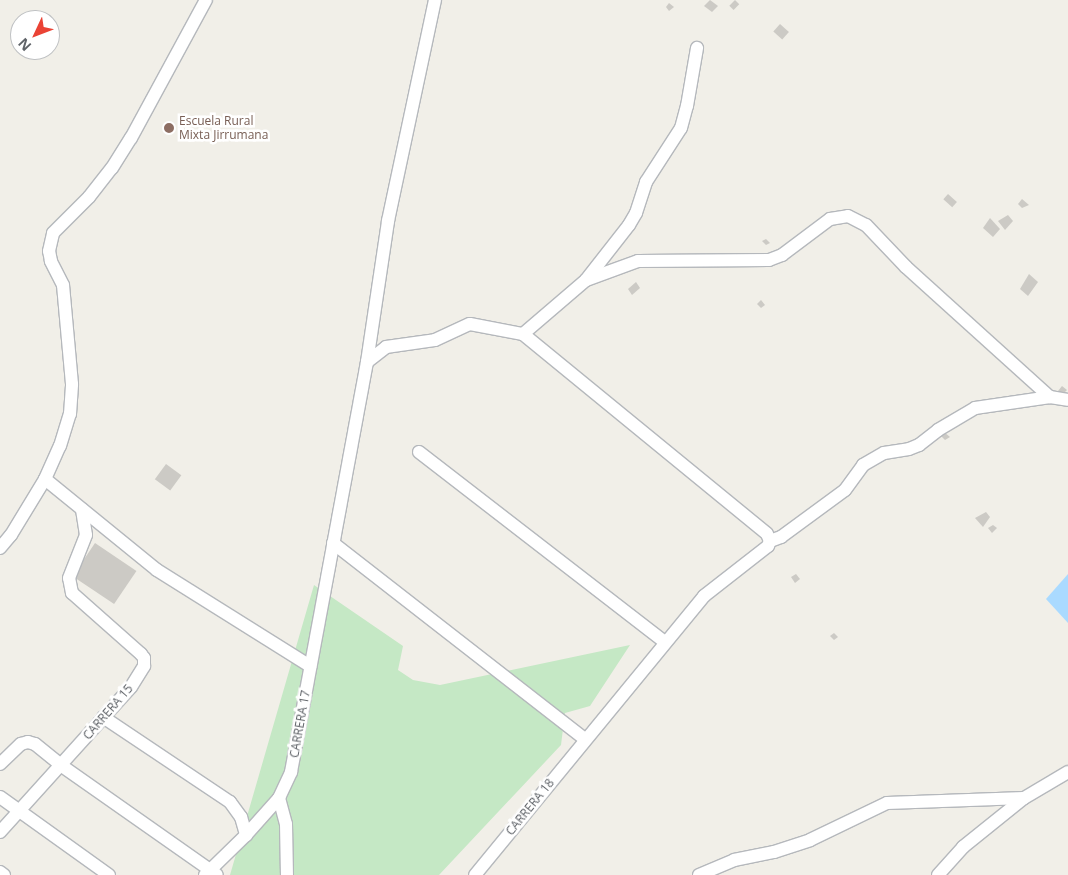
<!DOCTYPE html>
<html>
<head>
<meta charset="utf-8">
<style>
	body { margin:0 }
	#map { position:relative; width:1068px; height:875px; overflow:hidden; background:#f1efe8; font-family:"Open Sans",sans-serif }
	div>[style] { position:absolute }
	.green>* { inset:0; background:#c5e8c5 }
	.water>* { inset:0; background:#aadaff }
	.building>* { inset:0; background:#cccac5; transform-origin:0 0 }
	.roads { filter:drop-shadow(1px 0 #b5b8bc) drop-shadow(-1px 0 #b5b8bc) drop-shadow(0 1px #b5b8bc) drop-shadow(0 -1px #b5b8bc) }
	.minor>* { height:12px; margin:-6px; padding:0 6px; transform-origin:6px; border-radius:6px; background:#fff }
	.dots>* { width:14px; height:14px; translate:-50% -50%; box-sizing:border-box; border:2px solid #fff; border-radius:50% }
	span { translate:-50% -50%; white-space:nowrap; text-align:center; line-height:1.15; -webkit-text-stroke:5px #fff; paint-order:stroke }
	.education-label { font-size:12px; color:#785e54 }
	.left { translate:0 -50%; text-align:left }
	.street-label { font-size:12px; color:#5f6368 }
	.north { position:absolute; left:10px; top:10px; width:50px; height:50px; box-sizing:border-box; background:#fff; border:1px solid #bfc1c3; border-radius:50%; rotate:227deg; font-size:14px; font-weight:700; line-height:20px; text-align:center; color:#5f6368 }
	.north::after { content:''; display:block; margin:auto; width:18px; height:22px; background:#ea4335; clip-path:polygon(50% 0,100% 100%,50% 72%,0 100%) }
</style>
</head>
<body>
<div id="map">
	<div class="green">
		<i style="clip-path:polygon(314px 585px,403px 646px,398px 670px,413px 680px,440px 685px,630px 645px,590px 706px,565px 713px,561px 745px,439px 875px,230px 875px)"></i>
	</div>
	<div class="water">
		<i style="clip-path:polygon(1068px 574px,1068px 623px,1046px 599px)"></i>
	</div>
	<div class="building">
		<i style="clip-path:polygon(710px 0,718px 6px,712px 12px,704px 6px)"></i>
		<i style="left:735px;top:0;width:6px;height:8px;rotate:45deg"></i>
		<i style="clip-path:polygon(669px 3px,674px 7px,669px 11px,666px 7px)"></i>
		<i style="left:780px;top:24px;width:12px;height:10px;rotate:42deg"></i>
		<i style="left:948px;top:194px;width:12px;height:7px;rotate:42deg"></i>
		<i style="clip-path:polygon(1022px 199px,1029px 205px,1022px 208px,1018px 204px)"></i>
		<i style="clip-path:polygon(1008px 215px,1013px 221px,1005px 230px,998px 221px)"></i>
		<i style="clip-path:polygon(990px 218px,1000px 229px,993px 237px,983px 228px)"></i>
		<i style="clip-path:polygon(766px 239px,770px 243px,766px 245px,762px 241px)"></i>
		<i style="clip-path:polygon(1029px 274px,1038px 282px,1028px 296px,1020px 289px)"></i>
		<i style="clip-path:polygon(636px 282px,640px 288px,632px 295px,628px 289px)"></i>
		<i style="clip-path:polygon(761px 300px,765px 305px,761px 308px,757px 304px)"></i>
		<i style="clip-path:polygon(1062px 386px,1067px 390px,1062px 395px,1058px 391px)"></i>
		<i style="clip-path:polygon(944px 432px,950px 437px,945px 440px,940px 435px)"></i>
		<i style="left:166px;top:464px;width:19px;height:19px;rotate:36deg"></i>
		<i style="clip-path:polygon(986px 512px,990px 517px,983px 527px,975px 518px)"></i>
		<i style="clip-path:polygon(993px 525px,997px 528px,992px 533px,988px 528px)"></i>
		<i style="left:95px;top:543px;width:50px;height:40px;rotate:34deg"></i>
		<i style="clip-path:polygon(796px 574px,800px 579px,795px 583px,791px 577px)"></i>
		<i style="clip-path:polygon(834px 633px,838px 637px,834px 640px,830px 636px)"></i>
	</div>
	<div class="roads">
		<div class="minor">
			<i style="left:586px;top:280px;width:55px;rotate:-20.1deg"></i>
			<i style="left:638px;top:261px;width:131px;rotate:-0.4deg"></i>
			<i style="left:769px;top:260px;width:14px;rotate:-21deg"></i>
			<i style="left:782px;top:255px;width:60px;rotate:-36.9deg"></i>
			<i style="left:830px;top:219px;width:18px;rotate:-9deg"></i>
			<i style="left:848px;top:216px;width:20px;rotate:27deg"></i>
			<i style="left:866px;top:225px;width:58px;rotate:46.4deg"></i>
			<i style="left:906px;top:267px;width:194px;rotate:42.1deg"></i>
			<i style="left:523px;top:334px;width:83px;rotate:-40.6deg"></i>
			<i style="left:586px;top:280px;width:70px;rotate:-52deg"></i>
			<i style="left:629px;top:225px;width:14px;rotate:-60deg"></i>
			<i style="left:636px;top:213px;width:33px;rotate:-72deg"></i>
			<i style="left:646px;top:182px;width:64px;rotate:-57.1deg"></i>
			<i style="left:681px;top:128px;width:23px;rotate:-75deg"></i>
			<i style="left:687px;top:106px;width:59px;rotate:-80.2deg"></i>
			<i style="left:367px;top:362px;width:24px;rotate:-38deg"></i>
			<i style="left:386px;top:347px;width:49px;rotate:-8.1deg"></i>
			<i style="left:435px;top:340px;width:38px;rotate:-25deg"></i>
			<i style="left:470px;top:324px;width:54px;rotate:10.7deg"></i>
			<i style="left:523px;top:334px;width:315px;rotate:39.3deg"></i>
			<i style="left:767px;top:534px;width:8px;rotate:67deg"></i>
			<i style="left:419px;top:452px;width:311px;rotate:37.7deg"></i>
			<i style="left:45px;top:479px;width:144px;rotate:39.1deg"></i>
			<i style="left:157px;top:570px;width:181px;rotate:32.1deg"></i>
			<i style="left:333px;top:543px;width:319px;rotate:37.9deg"></i>
			<i style="left:0;top:548px;width:17px;rotate:-50deg"></i>
			<i style="left:11px;top:535px;width:66px;rotate:-58.7deg"></i>
			<i style="left:45px;top:479px;width:36px;rotate:-66deg"></i>
			<i style="left:60px;top:446px;width:34px;rotate:-73deg"></i>
			<i style="left:70px;top:414px;width:30px;rotate:-86deg"></i>
			<i style="left:72px;top:384px;width:99px;rotate:-95.2deg"></i>
			<i style="left:63px;top:285px;width:27px;rotate:-117deg"></i>
			<i style="left:51px;top:261px;width:10px;rotate:-101deg"></i>
			<i style="left:49px;top:251px;width:18px;rotate:-77deg"></i>
			<i style="left:53px;top:233px;width:51px;rotate:-45deg"></i>
			<i style="left:89px;top:197px;width:37px;rotate:-52deg"></i>
			<i style="left:112px;top:168px;width:36px;rotate:-58deg"></i>
			<i style="left:131px;top:138px;width:157px;rotate:-61.5deg"></i>
			<i style="left:103px;top:717px;width:153px;rotate:33.8deg"></i>
			<i style="left:230px;top:802px;width:19px;rotate:54deg"></i>
			<i style="left:241px;top:817px;width:19px;rotate:74deg"></i>
			<i style="left:0;top:764px;width:29px;rotate:-44deg"></i>
			<i style="left:21px;top:744px;width:7px;rotate:-16deg"></i>
			<i style="left:28px;top:742px;width:7px;rotate:16deg"></i>
			<i style="left:35px;top:744px;width:35px;rotate:39deg"></i>
			<i style="left:62px;top:766px;width:189px;rotate:35.1deg"></i>
			<i style="left:0;top:797px;width:134px;rotate:35.6deg"></i>
			<i style="left:279px;top:798px;width:27px;rotate:75deg"></i>
			<i style="left:286px;top:824px;width:51px;rotate:88.9deg"></i>
			<i style="left:0;top:832px;width:195px;rotate:-47.9deg"></i>
			<i style="left:131px;top:687px;width:25px;rotate:-58deg"></i>
			<i style="left:144px;top:666px;width:8px;rotate:-90deg"></i>
			<i style="left:144px;top:658px;width:5px;rotate:-127deg"></i>
			<i style="left:141px;top:654px;width:92px;rotate:-138.5deg"></i>
			<i style="left:72px;top:593px;width:15px;rotate:-101deg"></i>
			<i style="left:69px;top:578px;width:46px;rotate:-68.4deg"></i>
			<i style="left:86px;top:535px;width:26px;rotate:-99deg"></i>
			<i style="left:0;top:872px;width:5px;rotate:37deg"></i>
			<i style="left:205px;top:875px;width:57px;rotate:-44.3deg"></i>
			<i style="left:246px;top:835px;width:50px;rotate:-48.3deg"></i>
			<i style="left:279px;top:798px;width:29px;rotate:-65deg"></i>
			<i style="left:291px;top:772px;width:417px;rotate:-79.5deg"></i>
			<i style="left:367px;top:362px;width:143px;rotate:-81.5deg"></i>
			<i style="left:388px;top:221px;width:226px;rotate:-78deg"></i>
			<i style="left:475px;top:875px;width:361px;rotate:-50.6deg"></i>
			<i style="left:704px;top:596px;width:81px;rotate:-38deg"></i>
			<i style="left:768px;top:546px;width:5px;rotate:-68deg"></i>
			<i style="left:770px;top:541px;width:12px;rotate:-20deg"></i>
			<i style="left:781px;top:537px;width:79px;rotate:-36.3deg"></i>
			<i style="left:845px;top:490px;width:31px;rotate:-54deg"></i>
			<i style="left:863px;top:465px;width:24px;rotate:-30deg"></i>
			<i style="left:884px;top:453px;width:25px;rotate:-9deg"></i>
			<i style="left:909px;top:449px;width:11px;rotate:-22deg"></i>
			<i style="left:919px;top:445px;width:24px;rotate:-38deg"></i>
			<i style="left:938px;top:430px;width:43px;rotate:-30.7deg"></i>
			<i style="left:975px;top:408px;width:76px;rotate:-8.3deg"></i>
			<i style="left:1050px;top:397px;width:18px;rotate:9deg"></i>
			<i style="left:699px;top:875px;width:38px;rotate:-23deg"></i>
			<i style="left:734px;top:860px;width:41px;rotate:-11.3deg"></i>
			<i style="left:774px;top:852px;width:38px;rotate:-18deg"></i>
			<i style="left:810px;top:840px;width:85px;rotate:-25.7deg"></i>
			<i style="left:887px;top:803px;width:137px;rotate:-2.1deg"></i>
			<i style="left:938px;top:875px;width:38px;rotate:-48deg"></i>
			<i style="left:963px;top:847px;width:78px;rotate:-38.8deg"></i>
			<i style="left:1024px;top:798px;width:51px;rotate:-30.6deg"></i>
		</div>
	</div>
	<div class="dots">
		<i style="left:169px;top:128px;background:#8d6e63"></i>
	</div>
	<div class="education-label">
		<span class="left" style="left:179px;top:128px">Escuela Rural<br>Mixta Jirrumana</span>
	</div>
	<div class="street-label">
		<span style="left:108px;top:712px;rotate:-49deg">CARRERA 15</span>
		<span style="left:300px;top:724px;rotate:-80deg">CARRERA 17</span>
		<span style="left:530px;top:807px;rotate:-51deg">CARRERA 18</span>
	</div>
	<div class="north">N</div>
</div>
</body>
</html>
